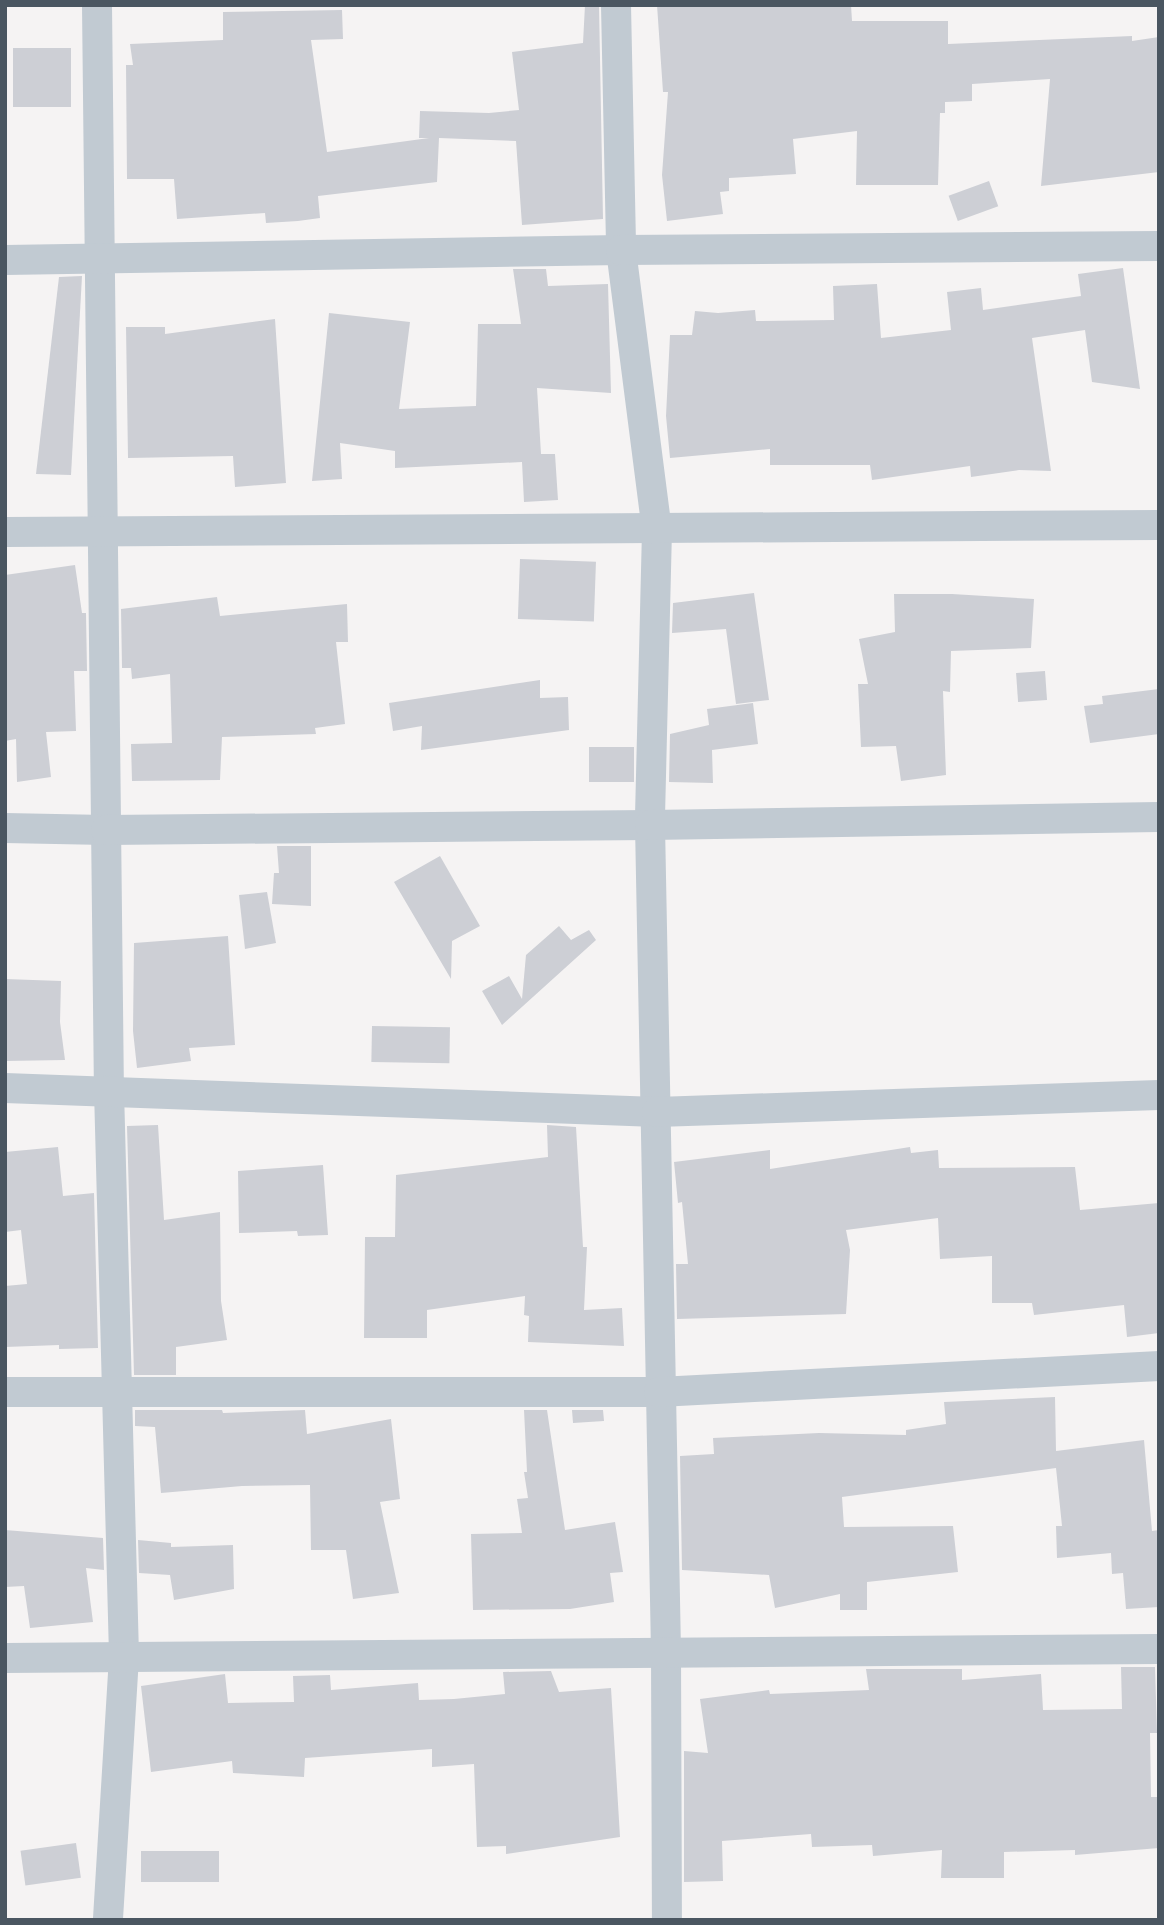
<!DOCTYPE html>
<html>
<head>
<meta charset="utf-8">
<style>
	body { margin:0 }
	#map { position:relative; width:1164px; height:1925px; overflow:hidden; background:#f5f3f3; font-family:Quicksand,sans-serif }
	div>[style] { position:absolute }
	.building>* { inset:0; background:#cdcfd5; transform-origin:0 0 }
	.minor>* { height:30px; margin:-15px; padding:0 15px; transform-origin:15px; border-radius:15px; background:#c1cad2 }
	span { translate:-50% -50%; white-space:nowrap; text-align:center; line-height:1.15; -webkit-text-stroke:5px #fff; paint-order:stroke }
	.frame { position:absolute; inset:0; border:7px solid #4a5661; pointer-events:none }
</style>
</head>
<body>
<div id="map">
	<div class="building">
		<i style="clip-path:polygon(585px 5px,599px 5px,603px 219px,522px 225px,516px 141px,439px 138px,437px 182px,318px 196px,320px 218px,298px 221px,266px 223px,265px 213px,177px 219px,174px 179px,127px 179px,126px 65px,133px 65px,130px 44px,223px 40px,223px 12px,342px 10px,343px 39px,311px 40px,327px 152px,429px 138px,419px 138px,420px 111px,489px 113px,519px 110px,512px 52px,583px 43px)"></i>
		<i style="clip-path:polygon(657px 5px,851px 5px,852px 21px,948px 21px,948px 44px,1132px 36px,1132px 41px,1159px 37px,1159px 172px,1041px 186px,1050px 79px,972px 84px,972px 101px,945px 102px,945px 113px,940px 113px,938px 185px,856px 185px,857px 131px,793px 139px,796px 174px,729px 178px,729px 191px,720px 192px,723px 214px,667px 221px,662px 175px,668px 92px,663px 92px)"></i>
		<i style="left:13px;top:48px;width:58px;height:59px"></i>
		<i style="left:989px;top:181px;width:27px;height:43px;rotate:70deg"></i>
		<i style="clip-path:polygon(1123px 268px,1140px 389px,1092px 382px,1085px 330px,1032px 338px,1051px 471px,1019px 470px,971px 477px,970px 466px,872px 480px,870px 465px,770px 465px,770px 449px,670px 458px,666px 416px,670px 335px,692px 335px,695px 311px,718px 313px,755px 310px,756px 321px,834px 320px,833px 286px,877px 284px,881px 338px,951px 330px,947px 292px,981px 288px,983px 310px,1081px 296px,1078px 274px)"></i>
		<i style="clip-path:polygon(513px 269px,546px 269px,548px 286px,608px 284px,611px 393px,537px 388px,541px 454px,555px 454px,558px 500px,524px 502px,522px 462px,395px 468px,395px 451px,340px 443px,342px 479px,312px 481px,329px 313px,410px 322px,399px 409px,476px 406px,478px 324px,521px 324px)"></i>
		<i style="clip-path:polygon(82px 276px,71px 475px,36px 474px,59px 277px)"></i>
		<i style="clip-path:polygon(275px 319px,286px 483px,235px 487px,233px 456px,128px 458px,126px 327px,165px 327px,165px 334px)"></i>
		<i style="left:520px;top:559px;width:76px;height:60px;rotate:2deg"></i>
		<i style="clip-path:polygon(75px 565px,82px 613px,86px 613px,87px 671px,74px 671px,76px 731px,46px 732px,51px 777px,17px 782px,16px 739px,5px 741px,5px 575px)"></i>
		<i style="clip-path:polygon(754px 593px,769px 700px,736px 704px,726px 629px,672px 633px,673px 603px)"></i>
		<i style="clip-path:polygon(894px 594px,952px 594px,1034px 599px,1031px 648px,951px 651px,950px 692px,943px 691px,946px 775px,901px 781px,896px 746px,861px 747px,858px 684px,868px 684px,859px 639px,895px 632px)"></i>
		<i style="clip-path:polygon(217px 597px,220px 616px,347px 604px,348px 642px,336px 642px,345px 724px,315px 728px,316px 734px,222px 737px,220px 780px,132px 781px,131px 744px,172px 743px,170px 674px,132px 679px,131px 668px,122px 668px,121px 609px)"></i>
		<i style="left:1045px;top:671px;width:29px;height:29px;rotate:86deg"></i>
		<i style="clip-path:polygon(540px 680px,540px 698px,568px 697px,569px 730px,421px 750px,422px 726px,393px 731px,389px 703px)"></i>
		<i style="clip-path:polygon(1159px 689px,1159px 734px,1090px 743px,1084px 706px,1103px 704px,1102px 696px)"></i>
		<i style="clip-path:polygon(753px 703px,758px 744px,712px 750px,713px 783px,669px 782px,670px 734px,709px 725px,707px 709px)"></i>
		<i style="left:634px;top:747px;width:35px;height:45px;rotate:90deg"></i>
		<i style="clip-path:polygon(277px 846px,311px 846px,311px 906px,272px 904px,274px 873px,279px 873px)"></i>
		<i style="clip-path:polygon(440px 856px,480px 926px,452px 941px,451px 979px,394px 882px)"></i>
		<i style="clip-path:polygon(267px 892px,276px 943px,245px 949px,239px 895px)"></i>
		<i style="clip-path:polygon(559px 926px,571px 940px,589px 930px,596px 940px,502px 1025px,482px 991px,509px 976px,522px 999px,526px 955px)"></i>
		<i style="clip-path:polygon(228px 936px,235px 1045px,189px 1048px,191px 1061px,137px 1068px,133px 1031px,134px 943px)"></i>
		<i style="clip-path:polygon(5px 979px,61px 981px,60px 1022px,65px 1060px,5px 1061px)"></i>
		<i style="left:372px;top:1026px;width:78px;height:36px;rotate:1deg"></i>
		<i style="clip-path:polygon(158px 1125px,164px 1220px,220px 1212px,221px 1301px,227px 1340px,176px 1347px,176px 1375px,134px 1375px,127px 1126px)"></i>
		<i style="clip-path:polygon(547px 1125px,576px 1127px,583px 1247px,587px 1247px,584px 1310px,622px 1308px,624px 1346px,528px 1342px,529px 1316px,524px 1315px,525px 1296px,427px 1310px,427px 1338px,364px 1338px,365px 1237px,395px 1237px,396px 1175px,548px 1157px)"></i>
		<i style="clip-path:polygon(58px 1147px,63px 1196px,94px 1193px,98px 1348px,59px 1349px,59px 1345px,5px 1347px,5px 1286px,27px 1284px,21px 1230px,5px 1232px,5px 1152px)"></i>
		<i style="clip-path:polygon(910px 1147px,911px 1153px,938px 1150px,939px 1168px,1075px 1167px,1080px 1210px,1159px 1203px,1159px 1333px,1127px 1337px,1124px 1305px,1034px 1315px,1032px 1303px,992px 1303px,992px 1256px,940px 1259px,938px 1218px,846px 1230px,850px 1250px,846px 1314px,677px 1319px,676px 1264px,688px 1264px,682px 1202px,678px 1203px,674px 1162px,770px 1150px,770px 1169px)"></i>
		<i style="clip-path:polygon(323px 1165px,328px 1235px,298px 1236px,297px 1231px,239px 1233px,238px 1171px)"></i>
		<i style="clip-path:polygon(1055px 1397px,1056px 1451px,1144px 1440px,1152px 1531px,1159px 1530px,1159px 1607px,1126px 1609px,1123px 1573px,1112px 1574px,1111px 1553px,1057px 1558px,1056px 1526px,1062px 1526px,1056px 1468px,842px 1497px,844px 1527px,953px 1526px,958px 1572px,867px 1582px,867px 1610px,840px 1610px,840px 1594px,775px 1608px,769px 1575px,682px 1570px,680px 1456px,714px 1454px,713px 1438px,819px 1433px,906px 1435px,906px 1430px,946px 1424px,944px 1402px)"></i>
		<i style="clip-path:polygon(135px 1410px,222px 1410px,223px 1413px,305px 1410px,307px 1434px,391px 1419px,400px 1499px,380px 1502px,399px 1593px,353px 1599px,346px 1550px,311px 1550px,310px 1485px,242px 1486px,161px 1493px,155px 1427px,135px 1426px)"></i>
		<i style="clip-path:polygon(524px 1410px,547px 1410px,565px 1530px,615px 1522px,623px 1572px,610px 1573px,614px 1602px,570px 1609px,473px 1610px,471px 1534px,522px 1533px,517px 1499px,528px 1498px,524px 1472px,527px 1472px)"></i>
		<i style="clip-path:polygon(572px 1410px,603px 1410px,604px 1421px,573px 1423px)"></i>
		<i style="clip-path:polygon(5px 1530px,103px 1538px,104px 1570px,86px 1568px,93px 1622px,30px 1628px,24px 1586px,5px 1587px)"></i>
		<i style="clip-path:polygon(138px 1540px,171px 1543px,171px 1547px,233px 1545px,234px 1589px,174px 1600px,170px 1575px,139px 1573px)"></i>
		<i style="clip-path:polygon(1121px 1667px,1155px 1667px,1157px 1733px,1150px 1733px,1151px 1797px,1159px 1797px,1159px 1848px,1075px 1855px,1075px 1850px,1004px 1852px,1004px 1878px,941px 1878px,942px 1850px,873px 1856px,872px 1845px,812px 1847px,811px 1834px,722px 1841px,723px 1881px,684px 1882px,684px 1751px,708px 1753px,700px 1699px,769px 1690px,770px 1694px,869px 1690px,866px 1669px,962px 1669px,962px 1680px,1041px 1674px,1043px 1710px,1122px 1709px)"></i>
		<i style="clip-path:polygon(551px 1671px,559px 1692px,611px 1688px,620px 1837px,506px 1854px,506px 1846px,477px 1847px,474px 1764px,432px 1767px,432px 1749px,305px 1758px,304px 1777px,233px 1773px,232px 1761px,151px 1772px,141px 1686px,225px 1674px,228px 1703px,294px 1702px,293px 1676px,330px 1675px,331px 1690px,418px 1683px,419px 1700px,454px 1699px,505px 1694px,503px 1672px)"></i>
		<i style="left:76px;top:1843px;width:35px;height:56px;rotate:82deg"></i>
		<i style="left:141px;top:1851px;width:78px;height:31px"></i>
	</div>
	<div class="minor">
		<i style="left:97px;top:5px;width:1085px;rotate:89.37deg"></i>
		<i style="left:109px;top:1090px;width:567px;rotate:88.48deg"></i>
		<i style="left:124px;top:1657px;width:263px;rotate:93.5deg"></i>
		<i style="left:616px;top:5px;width:245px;rotate:88.8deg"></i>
		<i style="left:621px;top:250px;width:282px;rotate:82.7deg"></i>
		<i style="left:657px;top:530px;width:295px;rotate:91.4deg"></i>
		<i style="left:650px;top:825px;width:827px;rotate:88.89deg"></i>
		<i style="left:666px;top:1652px;width:268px;rotate:89.8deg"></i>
		<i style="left:5px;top:260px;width:616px;rotate:-0.93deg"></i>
		<i style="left:621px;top:250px;width:538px;rotate:-0.43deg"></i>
		<i style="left:5px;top:532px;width:1154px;rotate:-0.35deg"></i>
		<i style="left:5px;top:828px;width:101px;rotate:1.1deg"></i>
		<i style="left:106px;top:830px;width:544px;rotate:-0.53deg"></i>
		<i style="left:650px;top:825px;width:509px;rotate:-0.9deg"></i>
		<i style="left:5px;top:1088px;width:652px;rotate:2.11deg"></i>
		<i style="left:657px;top:1112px;width:502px;rotate:-1.94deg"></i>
		<i style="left:5px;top:1392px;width:654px"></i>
		<i style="left:659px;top:1392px;width:501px;rotate:-2.98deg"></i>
		<i style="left:5px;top:1658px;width:1154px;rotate:-0.45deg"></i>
	</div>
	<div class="frame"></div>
</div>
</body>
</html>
